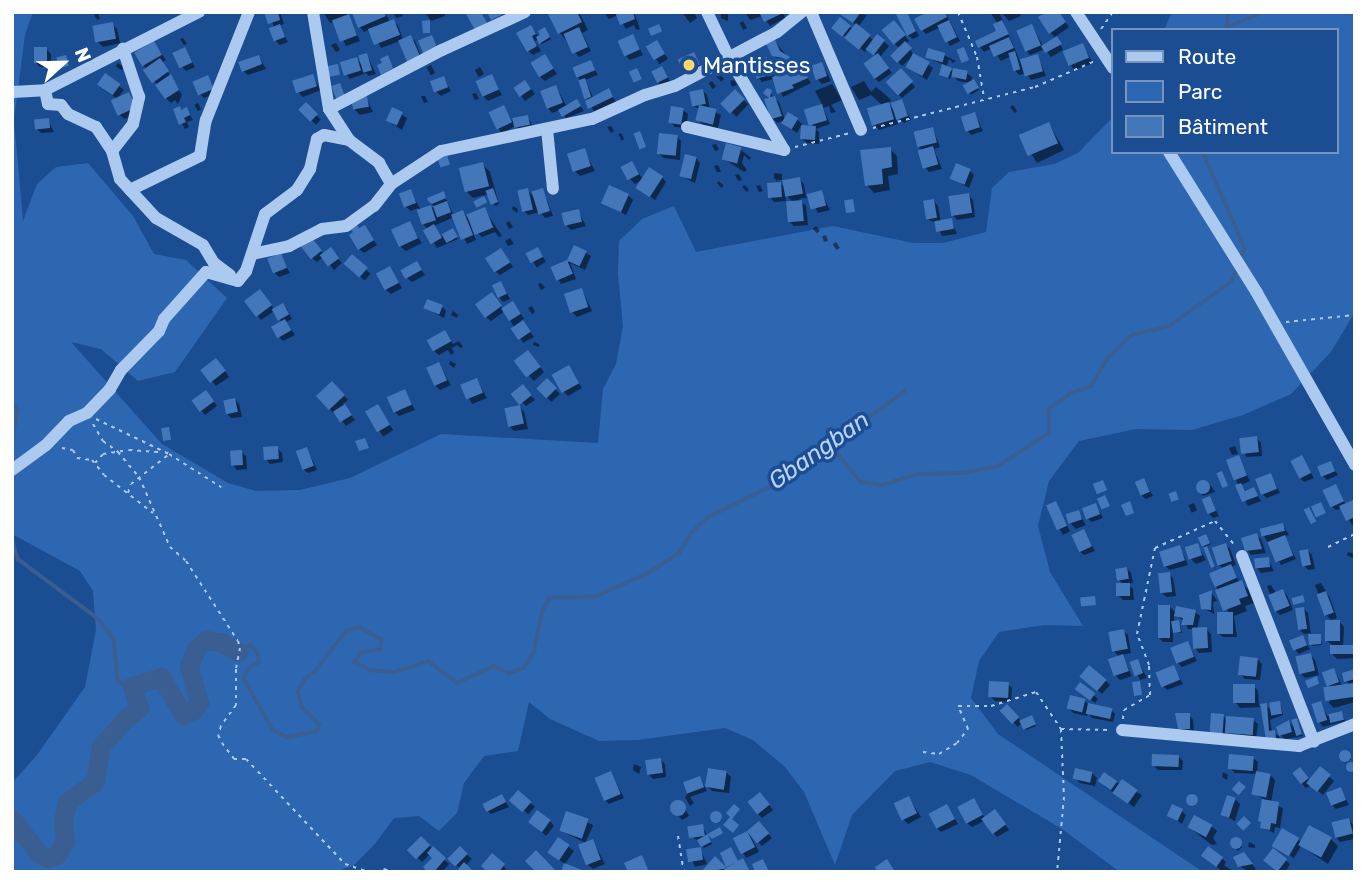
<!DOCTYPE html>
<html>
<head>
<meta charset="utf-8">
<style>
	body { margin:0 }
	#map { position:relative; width:1367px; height:884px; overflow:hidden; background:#1b4d93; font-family:Rubik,sans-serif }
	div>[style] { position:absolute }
	.green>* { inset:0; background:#2e67b1 }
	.shadow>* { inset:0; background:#0007; transform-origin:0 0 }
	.stream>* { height:3.5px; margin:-1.75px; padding:0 1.75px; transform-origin:1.75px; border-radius:1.75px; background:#3a5e91 }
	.river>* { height:19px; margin:-9.5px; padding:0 9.5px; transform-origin:9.5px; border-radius:9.5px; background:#3a5e91 }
	.building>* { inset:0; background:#4477ba; transform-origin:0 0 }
	.round { border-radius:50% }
	.path>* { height:2px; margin-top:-1px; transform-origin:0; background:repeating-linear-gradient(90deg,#acc9ef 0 3.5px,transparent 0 8.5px) }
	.minor>* { height:12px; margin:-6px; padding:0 6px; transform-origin:6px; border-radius:6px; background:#acc9ef }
	.dots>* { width:19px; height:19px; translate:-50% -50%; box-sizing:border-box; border:4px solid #1b4d93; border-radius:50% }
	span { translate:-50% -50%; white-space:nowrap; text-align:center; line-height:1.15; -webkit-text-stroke:7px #1b4d93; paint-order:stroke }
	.poi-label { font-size:23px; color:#fff }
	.left { translate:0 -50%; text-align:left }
	.water-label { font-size:24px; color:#b8d3f6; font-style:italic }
	.frame { position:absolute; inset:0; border:14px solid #fff; pointer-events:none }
	.legend { position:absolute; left:1111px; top:28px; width:228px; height:126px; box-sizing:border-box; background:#1b4d93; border:2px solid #7694be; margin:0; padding:9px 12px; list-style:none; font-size:21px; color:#fff }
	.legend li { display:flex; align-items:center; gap:14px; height:35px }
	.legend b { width:35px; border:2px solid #7694be }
	.north { position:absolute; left:28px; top:28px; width:70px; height:70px; -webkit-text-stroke:5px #1b4d93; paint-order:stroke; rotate:68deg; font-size:19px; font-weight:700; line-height:28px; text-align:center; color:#fff }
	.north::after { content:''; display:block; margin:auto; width:24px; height:32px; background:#fff; clip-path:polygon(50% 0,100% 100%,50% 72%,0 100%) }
</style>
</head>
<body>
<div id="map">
	<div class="green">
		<i style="clip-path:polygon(12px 12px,33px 12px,25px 35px,14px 120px,23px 221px,37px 184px,56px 167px,88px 163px,133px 216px,154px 254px,186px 260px,227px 298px,175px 372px,138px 381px,101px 349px,71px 342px,162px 444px,228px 483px,256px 491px,300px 490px,350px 478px,441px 434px,598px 443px,603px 389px,616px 364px,623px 326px,618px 275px,619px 241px,642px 219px,674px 206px,696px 252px,833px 226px,913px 243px,943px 243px,986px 232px,992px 188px,1009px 172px,1054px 164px,1078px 153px,1113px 117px,1113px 152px,1337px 152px,1337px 30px,1164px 30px,1172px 12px,1355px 12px,1355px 312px,1331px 352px,1291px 394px,1243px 415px,1192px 430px,1136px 429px,1079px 441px,1049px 481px,1038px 526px,1050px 572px,1083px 626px,1044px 625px,999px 632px,979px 661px,971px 698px,998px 734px,1203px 872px,1120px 872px,1062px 829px,971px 775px,930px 762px,895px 771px,852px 815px,835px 865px,804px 792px,785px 767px,753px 740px,725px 728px,638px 740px,599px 741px,550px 719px,529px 702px,518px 751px,484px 756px,464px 783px,457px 813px,439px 831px,419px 816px,394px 818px,375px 844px,353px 866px,333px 872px,12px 872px,12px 783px,37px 755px,85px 687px,96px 630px,93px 591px,80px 571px,12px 534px)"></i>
	</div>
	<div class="shadow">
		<i style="clip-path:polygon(266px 12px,280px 12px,284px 24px,279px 26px,288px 42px,280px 45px,276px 41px,275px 28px)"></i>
		<i style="clip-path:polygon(323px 12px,346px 12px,360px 41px,346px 46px,334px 21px,330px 23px)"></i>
		<i style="clip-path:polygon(357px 12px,385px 12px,390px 22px,393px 21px,398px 25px,403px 40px,411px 37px,415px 41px,423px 61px,412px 65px,400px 41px,381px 48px,371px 29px,364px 32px,360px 27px,354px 14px)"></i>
		<i style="clip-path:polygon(393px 12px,401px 12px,403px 16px,396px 18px)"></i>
		<i style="clip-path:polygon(425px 12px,444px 12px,445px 16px,431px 21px)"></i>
		<i style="clip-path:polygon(549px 12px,579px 12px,588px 30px,582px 33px,591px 51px,579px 57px,560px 33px)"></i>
		<i style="clip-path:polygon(604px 12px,634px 12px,640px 29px,636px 30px,634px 25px,626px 29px,618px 15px,609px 19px)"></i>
		<i style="clip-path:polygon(682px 12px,694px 12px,697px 18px,690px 23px)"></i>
		<i style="clip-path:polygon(721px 12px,728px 13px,728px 21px,721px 18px)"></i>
		<i style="clip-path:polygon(745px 12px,783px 12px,785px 18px,770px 26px,763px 16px,750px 20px)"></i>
		<i style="clip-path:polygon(840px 12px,867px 15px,858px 27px,874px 41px,878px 36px,889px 46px,880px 57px,892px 73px,879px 82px,874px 78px,877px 56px,868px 48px,865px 52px,839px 32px,850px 27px,853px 30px,856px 25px)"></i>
		<i style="clip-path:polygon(907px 12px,919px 36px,913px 39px,908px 35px)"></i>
		<i style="clip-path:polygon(931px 12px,945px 12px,960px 41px,950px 46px,939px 28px,926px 34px,922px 30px)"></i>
		<i style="clip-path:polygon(990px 12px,999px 12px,1020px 61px,1038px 56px,1046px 76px,1031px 80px,1026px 73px,1019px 75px,1015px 70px,1011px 56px,1001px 61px,992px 48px,984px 52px,980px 47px,998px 32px,998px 24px)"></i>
		<i style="clip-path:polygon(1001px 12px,1019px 12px,1021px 16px,1009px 21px)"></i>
		<i style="clip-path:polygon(1058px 12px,1069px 27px,1055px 37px,1059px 41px,1063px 50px,1051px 57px,1045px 49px,1030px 55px,1026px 50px,1032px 26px,1043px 46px,1056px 39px,1050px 32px)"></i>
		<i style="clip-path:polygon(98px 13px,100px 19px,97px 20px,94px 14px)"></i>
		<i style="left:743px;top:21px;width:8px;height:4px;rotate:60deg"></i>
		<i style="clip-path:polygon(112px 24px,117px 29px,120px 43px,103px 47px,98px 42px)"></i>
		<i style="clip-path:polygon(531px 27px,539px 37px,546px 31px,551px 39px,542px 44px,539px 39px,535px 41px,541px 51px,533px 55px,528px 51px)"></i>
		<i style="clip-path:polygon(898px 27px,909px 41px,906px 44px,914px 55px,933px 68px,927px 80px,907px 67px,912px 57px,902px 66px,891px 55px,899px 48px,895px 44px)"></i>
		<i style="clip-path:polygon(633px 36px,643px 55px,630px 60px,626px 56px)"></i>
		<i style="clip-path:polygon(183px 38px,187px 44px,184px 45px,180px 39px)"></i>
		<i style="left:657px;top:42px;width:20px;height:10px;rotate:57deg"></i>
		<i style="clip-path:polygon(775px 42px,793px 63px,790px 69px,773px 55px)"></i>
		<i style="clip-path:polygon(154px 43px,166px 60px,162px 62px,182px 95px,178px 104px,175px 100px,171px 103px,166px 98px,144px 66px)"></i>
		<i style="clip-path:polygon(336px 43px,340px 50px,336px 52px,331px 45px)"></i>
		<i style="clip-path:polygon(1083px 46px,1093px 63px,1075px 70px,1071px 66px)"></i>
		<i style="clip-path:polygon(46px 49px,51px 54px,51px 67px,40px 67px,35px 62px)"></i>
		<i style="clip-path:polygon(184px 49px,195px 67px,186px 71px,182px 67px)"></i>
		<i style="clip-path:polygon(693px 54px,703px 69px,690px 76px,680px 61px)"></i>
		<i style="clip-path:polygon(367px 55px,376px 74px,369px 76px,366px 73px,350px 79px,346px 74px,356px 59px,363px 66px)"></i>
		<i style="clip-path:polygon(944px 55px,956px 61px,953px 63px,949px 59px,946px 68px,954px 72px,967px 73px,972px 77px,971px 83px,975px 83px,979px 90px,971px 95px,966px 86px,970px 83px,958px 81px,952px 74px,950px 79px,942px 76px,944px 65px,926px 57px)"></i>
		<i style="clip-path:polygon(545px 56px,557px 74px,545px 81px,540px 77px)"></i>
		<i style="clip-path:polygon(259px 57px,266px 69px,248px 75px,243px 71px)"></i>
		<i style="clip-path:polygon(767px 59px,775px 78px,787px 74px,791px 78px,804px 73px,811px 83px,783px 97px,774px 79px,762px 82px,758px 77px)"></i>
		<i style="clip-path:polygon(590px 62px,598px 75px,585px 80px,593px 97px,609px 90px,616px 102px,594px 112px,578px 77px)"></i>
		<i style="left:118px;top:63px;width:7px;height:4px;rotate:34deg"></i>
		<i style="clip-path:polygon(747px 63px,752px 69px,749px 71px,745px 65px)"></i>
		<i style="clip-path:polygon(822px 64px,831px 81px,822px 84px,817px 79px)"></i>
		<i style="left:431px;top:65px;width:9px;height:5px;rotate:63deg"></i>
		<i style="left:480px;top:67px;width:8px;height:6px;rotate:60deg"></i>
		<i style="clip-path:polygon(662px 68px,671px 83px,663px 87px,658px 83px)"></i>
		<i style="clip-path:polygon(901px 70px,915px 87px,902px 98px,898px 94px)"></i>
		<i style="left:719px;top:73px;width:8px;height:4px;rotate:50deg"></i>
		<i style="clip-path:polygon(312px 76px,321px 90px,303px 97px,299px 93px)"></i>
		<i style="clip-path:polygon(492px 76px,502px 95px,488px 101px,483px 96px)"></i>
		<i style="clip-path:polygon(208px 77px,217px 93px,204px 98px,200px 94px)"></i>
		<i style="clip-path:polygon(443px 78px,451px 91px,441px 96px,436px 91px)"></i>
		<i style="clip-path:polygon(734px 80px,737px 85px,732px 87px,730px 81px)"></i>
		<i style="left:712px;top:81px;width:7px;height:4px;rotate:56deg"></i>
		<i style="clip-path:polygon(864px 81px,871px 92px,876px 87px,887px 96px,891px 100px,886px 107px,889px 105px,897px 113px,901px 101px,911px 120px,904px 123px,894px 114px,898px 124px,879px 130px,875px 126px,883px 106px,871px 95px,859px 100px,851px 87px)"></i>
		<i style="clip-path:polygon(832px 84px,842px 100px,831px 105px,836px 112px,831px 113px,829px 106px,823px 108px,830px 124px,816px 129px,819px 132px,819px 144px,807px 143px,802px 139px,814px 128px,807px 111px,823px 106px,815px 91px)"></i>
		<i style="clip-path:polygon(119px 86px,124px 90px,117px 99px,129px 94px,139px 113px,124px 119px,120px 115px,117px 99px,103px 89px)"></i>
		<i style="clip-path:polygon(529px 86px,535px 94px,525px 101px,521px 96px)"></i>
		<i style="clip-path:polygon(556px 87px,566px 105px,577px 101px,584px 111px,566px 118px,560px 110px,552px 113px,548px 108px)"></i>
		<i style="clip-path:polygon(767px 90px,779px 102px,785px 120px,777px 123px,773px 118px,771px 99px,765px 93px)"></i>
		<i style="clip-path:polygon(703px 91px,707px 95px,710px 109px,721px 115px,718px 128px,702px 124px,698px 120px,700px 110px,693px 105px)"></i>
		<i style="left:735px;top:92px;width:18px;height:17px;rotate:43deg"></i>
		<i style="clip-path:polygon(476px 93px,479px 99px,475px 100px,472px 94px)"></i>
		<i style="clip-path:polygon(421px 96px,425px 96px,428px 102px,424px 103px)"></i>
		<i style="clip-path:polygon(366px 97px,373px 112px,360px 115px,355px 110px)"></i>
		<i style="left:198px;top:103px;width:7px;height:4px;rotate:63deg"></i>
		<i style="left:306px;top:105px;width:21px;height:7px;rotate:45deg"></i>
		<i style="clip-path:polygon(1013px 105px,1017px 111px,1015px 113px,1010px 107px)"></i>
		<i style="clip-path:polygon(504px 107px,512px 121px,528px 117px,534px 129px,522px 132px,516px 126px,501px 133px,490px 113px)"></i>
		<i style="clip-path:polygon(186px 109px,193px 120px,187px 122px,189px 127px,185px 129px,175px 111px)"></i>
		<i style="clip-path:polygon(393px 109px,407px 118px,402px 130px,388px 121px)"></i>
		<i style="clip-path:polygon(683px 110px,688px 114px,686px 128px,675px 127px,671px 122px)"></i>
		<i style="clip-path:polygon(975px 114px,983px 131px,971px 135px,967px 130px)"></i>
		<i style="clip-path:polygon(797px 119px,802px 124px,797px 133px,783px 123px)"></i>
		<i style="clip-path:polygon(48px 120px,54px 132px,41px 133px,36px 128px)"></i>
		<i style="clip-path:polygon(1049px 124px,1064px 150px,1037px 163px,1021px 137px)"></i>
		<i style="clip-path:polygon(611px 126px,614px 131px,611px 133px,607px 127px)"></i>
		<i style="clip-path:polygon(933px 129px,940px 147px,934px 149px,942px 169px,929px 172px,925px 167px,922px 150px,919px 147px)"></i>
		<i style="left:621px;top:133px;width:7px;height:3px;rotate:63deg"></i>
		<i style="clip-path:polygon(677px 137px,681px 141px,680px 160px,664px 158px,659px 154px)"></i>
		<i style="clip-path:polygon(716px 144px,719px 150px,715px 151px,712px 145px)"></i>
		<i style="clip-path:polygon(740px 149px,751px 158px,749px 160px,744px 155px,742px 163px,747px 170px,744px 172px,724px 159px)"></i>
		<i style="clip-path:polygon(890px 149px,897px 156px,898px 174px,888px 176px,890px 190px,874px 193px,867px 185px)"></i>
		<i style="clip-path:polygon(584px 150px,595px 171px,580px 176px,575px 171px)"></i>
		<i style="clip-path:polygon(696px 158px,700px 163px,695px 183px,681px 176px)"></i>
		<i style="clip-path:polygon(631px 163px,643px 179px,635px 184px,630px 179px)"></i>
		<i style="clip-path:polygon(482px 164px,490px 172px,499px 204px,495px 206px,489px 194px,473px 198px,466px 191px)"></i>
		<i style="clip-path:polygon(718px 165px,721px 172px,717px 172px,714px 166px)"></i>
		<i style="clip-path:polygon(970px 171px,974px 175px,969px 188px,951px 178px)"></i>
		<i style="clip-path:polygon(774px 173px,782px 174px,782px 180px,777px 180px,786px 189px,799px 179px,804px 184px,806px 197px,821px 192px,830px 210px,818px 213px,810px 197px,799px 199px,806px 206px,808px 225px,794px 226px,789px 221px,793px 202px,785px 194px,786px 201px,774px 202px,770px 197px,779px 183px,774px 178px)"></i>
		<i style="clip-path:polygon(739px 174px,742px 180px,738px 181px,735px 175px)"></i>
		<i style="clip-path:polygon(662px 177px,666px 182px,655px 200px,638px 188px)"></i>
		<i style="clip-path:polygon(719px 181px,724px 186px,721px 188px,717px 183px)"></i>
		<i style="clip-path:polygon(745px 185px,749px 190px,747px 192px,742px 187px)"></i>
		<i style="clip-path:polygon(760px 185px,763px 191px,759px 192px,756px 186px)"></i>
		<i style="clip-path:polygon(527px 190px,535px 198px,543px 190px,553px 216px,545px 218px,540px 212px,528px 215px,524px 211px)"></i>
		<i style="clip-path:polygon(410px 191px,421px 210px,434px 207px,429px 199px,443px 193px,454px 216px,463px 212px,467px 217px,484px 209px,502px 236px,499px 237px,495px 232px,482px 237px,471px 227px,476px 240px,467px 244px,454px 217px,434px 226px,441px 236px,453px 230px,458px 239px,437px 248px,426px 231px,428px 229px,423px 224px,418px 208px,411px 211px,406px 207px)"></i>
		<i style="clip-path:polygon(628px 195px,633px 200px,626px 215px,603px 202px)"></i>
		<i style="clip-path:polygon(968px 195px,973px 200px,975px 217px,957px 220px,953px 215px)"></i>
		<i style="clip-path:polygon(934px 201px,938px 206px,941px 222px,951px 220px,957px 234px,942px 236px,936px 223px,927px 219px)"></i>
		<i style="clip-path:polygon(513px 206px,518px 209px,517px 213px,512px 209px)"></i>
		<i style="clip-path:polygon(578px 211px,586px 226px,571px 230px,567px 226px)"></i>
		<i style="clip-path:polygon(509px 221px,513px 227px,509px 229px,506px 223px)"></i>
		<i style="clip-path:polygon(409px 224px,422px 243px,406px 251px,401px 247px)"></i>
		<i style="left:816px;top:226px;width:6px;height:4px;rotate:51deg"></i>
		<i style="clip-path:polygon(365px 227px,377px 245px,364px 253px,359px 249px,360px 230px)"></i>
		<i style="left:826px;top:235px;width:6px;height:4px;rotate:72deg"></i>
		<i style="clip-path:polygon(510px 238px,514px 244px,508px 246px,505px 241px)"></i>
		<i style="left:836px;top:242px;width:7px;height:4px;rotate:56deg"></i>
		<i style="clip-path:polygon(316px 245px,324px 255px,335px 254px,342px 263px,334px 270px,323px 257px,317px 262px,312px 258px)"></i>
		<i style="clip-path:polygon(575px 247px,591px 256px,585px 270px,570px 263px,576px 279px,561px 284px,552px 268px,569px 262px)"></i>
		<i style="left:538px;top:249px;width:15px;height:11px;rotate:58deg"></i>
		<i style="clip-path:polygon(501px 250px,513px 267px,500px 275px,495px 271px)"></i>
		<i style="clip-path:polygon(280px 255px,290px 273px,279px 277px,275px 273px)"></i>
		<i style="left:352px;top:257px;width:25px;height:9px;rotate:42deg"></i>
		<i style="clip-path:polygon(417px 264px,425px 275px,412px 282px,407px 278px)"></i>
		<i style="clip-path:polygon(390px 268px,402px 288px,391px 294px,386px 290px)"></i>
		<i style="clip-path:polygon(501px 283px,510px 299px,503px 302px,499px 297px)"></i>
		<i style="clip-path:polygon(541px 283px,545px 288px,541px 290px,538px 284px)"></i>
		<i style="clip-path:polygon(582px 290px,592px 311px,577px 317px,572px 312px)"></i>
		<i style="clip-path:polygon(265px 296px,274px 309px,283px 305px,287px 309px,292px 319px,286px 322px,295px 335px,283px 341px,279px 337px,282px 323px,274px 311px,261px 320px,246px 301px)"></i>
		<i style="clip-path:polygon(496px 299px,503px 309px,513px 303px,517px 307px,524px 319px,521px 320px,534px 337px,523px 343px,505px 311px,491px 321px,486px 317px)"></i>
		<i style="clip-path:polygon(532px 306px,535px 312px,532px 314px,528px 308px)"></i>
		<i style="clip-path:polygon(442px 307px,446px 311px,444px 318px,426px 308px)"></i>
		<i style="clip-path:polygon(453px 311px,458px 315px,457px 318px,451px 315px)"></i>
		<i style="clip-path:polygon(444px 332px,453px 344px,459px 341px,463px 347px,460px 348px,457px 345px,452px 348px,454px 353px,451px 355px,448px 350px,439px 355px,434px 351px)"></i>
		<i style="clip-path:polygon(534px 342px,539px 344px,539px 347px,533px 345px)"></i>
		<i style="clip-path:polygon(532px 357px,544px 372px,534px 381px,529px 376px)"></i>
		<i style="clip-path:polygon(450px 361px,456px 364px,454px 368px,449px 364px)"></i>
		<i style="clip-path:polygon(439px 364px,451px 385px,440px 390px,435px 385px)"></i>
		<i style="clip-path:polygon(221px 365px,229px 377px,216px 386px,203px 370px)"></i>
		<i style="clip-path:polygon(569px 367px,582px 388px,568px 396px,564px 392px)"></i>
		<i style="clip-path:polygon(477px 380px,487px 398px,472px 404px,463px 386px)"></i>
		<i style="left:547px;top:380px;width:19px;height:12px;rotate:47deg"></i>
		<i style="clip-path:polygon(332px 383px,348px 400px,343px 404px,355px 420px,346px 426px,335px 411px,333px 413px,329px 408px)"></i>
		<i style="clip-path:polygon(522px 387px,535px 400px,526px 406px,514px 395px)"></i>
		<i style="clip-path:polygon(405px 391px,415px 410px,399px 416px,395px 412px)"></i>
		<i style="clip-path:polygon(210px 396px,217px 406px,205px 415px,201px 410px)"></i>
		<i style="clip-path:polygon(235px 400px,239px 404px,242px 417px,231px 418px,227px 414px)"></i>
		<i style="left:377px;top:406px;width:29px;height:12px;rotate:56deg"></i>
		<i style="clip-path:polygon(520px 407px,524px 412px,528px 429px,514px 431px,510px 427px)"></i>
		<i style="clip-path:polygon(1256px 438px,1261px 443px,1262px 456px,1247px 457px,1245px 455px)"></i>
		<i style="clip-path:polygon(1235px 446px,1238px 454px,1232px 455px,1229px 448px)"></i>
		<i style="clip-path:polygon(277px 448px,282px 453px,283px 462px,270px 464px,266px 459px)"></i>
		<i style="clip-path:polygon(307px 449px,317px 470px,308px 473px,303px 469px)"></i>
		<i style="clip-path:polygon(241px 452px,246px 456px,247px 469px,237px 470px,233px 465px)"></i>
		<i style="clip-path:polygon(1238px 457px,1250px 481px,1241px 485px,1247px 492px,1254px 489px,1261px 501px,1248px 506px,1236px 480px)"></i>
		<i style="clip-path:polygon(1302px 458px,1314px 478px,1304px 482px,1300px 478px)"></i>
		<i style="clip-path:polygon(1330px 463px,1338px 475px,1327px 480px,1323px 476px)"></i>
		<i style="clip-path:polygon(1271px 475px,1280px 493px,1267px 498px,1262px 494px)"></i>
		<i style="clip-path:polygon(1144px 480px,1153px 496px,1146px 499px,1141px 495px)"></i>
		<i style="clip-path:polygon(1205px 483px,1211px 486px,1215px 492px,1203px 496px,1197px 487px)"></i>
		<i style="clip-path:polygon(1336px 486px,1346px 505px,1355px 504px,1355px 523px,1352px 525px,1342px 508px,1336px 510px,1331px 506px)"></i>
		<i style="clip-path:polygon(1209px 498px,1219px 516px,1213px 518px,1209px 514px)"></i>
		<i style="left:1055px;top:503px;width:32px;height:8px;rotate:62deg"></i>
		<i style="left:1194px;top:503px;width:8px;height:6px;rotate:67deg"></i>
		<i style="clip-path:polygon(1096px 505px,1103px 518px,1092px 522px,1087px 518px)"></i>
		<i style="clip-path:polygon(1078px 512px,1086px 525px,1076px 529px,1071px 524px)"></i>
		<i style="clip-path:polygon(1283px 525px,1289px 535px,1284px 536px,1296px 559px,1281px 565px,1264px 536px)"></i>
		<i style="clip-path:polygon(1084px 531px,1095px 551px,1084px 555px,1079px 551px)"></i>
		<i style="clip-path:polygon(1256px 535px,1261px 539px,1266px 553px,1251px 555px,1247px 550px)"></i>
		<i style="clip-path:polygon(1206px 536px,1211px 544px,1205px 547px,1208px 550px,1217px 572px,1224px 569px,1219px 565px,1226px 545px,1230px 549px,1236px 565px,1231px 567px,1240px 583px,1249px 590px,1254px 603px,1245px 606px,1247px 611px,1234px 616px,1237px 637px,1223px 637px,1218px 633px,1229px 614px,1216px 586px,1217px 572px,1203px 545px)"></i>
		<i style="clip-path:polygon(1197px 545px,1206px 560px,1196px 564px,1191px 559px)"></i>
		<i style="clip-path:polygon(1180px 547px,1188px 565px,1170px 570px,1165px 566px)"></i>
		<i style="clip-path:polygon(1308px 551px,1312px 555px,1315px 569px,1308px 570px,1304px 565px)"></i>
		<i style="clip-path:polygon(1348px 552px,1355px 554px,1355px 559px,1347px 555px)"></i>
		<i style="clip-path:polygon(1268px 559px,1274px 571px,1261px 573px,1257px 568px)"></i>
		<i style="clip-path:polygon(1127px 568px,1131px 573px,1133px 583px,1128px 584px,1133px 589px,1134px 600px,1123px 600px,1119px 596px,1124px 585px,1119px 580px)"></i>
		<i style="clip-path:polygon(1169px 574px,1173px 578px,1176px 596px,1167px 597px,1162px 593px)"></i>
		<i style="clip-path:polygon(1321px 583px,1330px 598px,1337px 618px,1331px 620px,1326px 615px,1315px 585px)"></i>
		<i style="clip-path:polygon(1271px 585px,1276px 593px,1283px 591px,1287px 595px,1293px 610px,1280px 615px,1276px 611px,1267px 586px)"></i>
		<i style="clip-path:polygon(1211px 592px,1217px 601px,1213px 602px,1214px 614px,1203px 608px)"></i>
		<i style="clip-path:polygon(1170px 607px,1176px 613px,1195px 612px,1200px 616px,1197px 630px,1206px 629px,1211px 634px,1212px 652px,1199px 653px,1195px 648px,1193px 629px,1188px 629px,1184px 621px,1174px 614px,1174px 623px,1180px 624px,1182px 633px,1173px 631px,1173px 642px,1163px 642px,1158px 637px)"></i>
		<i style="clip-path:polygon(1304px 609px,1308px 613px,1311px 636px,1320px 635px,1322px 645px,1312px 646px,1310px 633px,1304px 634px,1299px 629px)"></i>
		<i style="clip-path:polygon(1340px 622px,1344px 627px,1343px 647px,1355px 646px,1355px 658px,1337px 659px,1333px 655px,1332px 645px,1326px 640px)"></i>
		<i style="clip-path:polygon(1123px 631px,1128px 635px,1131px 653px,1122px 655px,1132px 676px,1120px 680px,1115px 675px,1119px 657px,1114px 651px)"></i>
		<i style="clip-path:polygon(1302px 637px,1310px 649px,1299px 654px,1294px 649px)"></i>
		<i style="clip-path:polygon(1188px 643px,1197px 661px,1182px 667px,1178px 663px)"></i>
		<i style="clip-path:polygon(1311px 655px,1315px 660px,1319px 675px,1305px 678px,1300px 673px)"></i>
		<i style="clip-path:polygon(1257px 659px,1262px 664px,1260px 680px,1245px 679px,1240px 674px)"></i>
		<i style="clip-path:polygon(1138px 661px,1147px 678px,1140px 680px,1132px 663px)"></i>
		<i style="clip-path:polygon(1173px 667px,1183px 684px,1167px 690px,1163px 686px)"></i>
		<i style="clip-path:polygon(1334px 670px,1343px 687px,1350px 685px,1346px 681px,1355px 671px,1355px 702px,1334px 708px,1329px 703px,1333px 690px,1329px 685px)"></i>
		<i style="clip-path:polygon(1086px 681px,1106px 681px,1110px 685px,1102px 694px)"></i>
		<i style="clip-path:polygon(1008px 684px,1012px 688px,1011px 702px,995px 701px,990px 696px)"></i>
		<i style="clip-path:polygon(1081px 684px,1098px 699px,1095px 703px,1082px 693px)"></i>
		<i style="clip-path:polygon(1254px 686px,1258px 691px,1259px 706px,1266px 705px,1272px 711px,1281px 705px,1283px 715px,1270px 720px,1272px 732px,1279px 736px,1280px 742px,1268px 739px,1262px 707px,1240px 708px,1236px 703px)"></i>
		<i style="clip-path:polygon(1085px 701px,1089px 705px,1111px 710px,1115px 714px,1113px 722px,1092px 718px,1088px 713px,1087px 716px,1073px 713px,1069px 708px)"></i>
		<i style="clip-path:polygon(1320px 703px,1327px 716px,1342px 713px,1345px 721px,1323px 727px,1319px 722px)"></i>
		<i style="clip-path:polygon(1007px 706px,1022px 722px,1034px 719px,1036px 726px,1026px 730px,1022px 723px,1018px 727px,1002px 711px)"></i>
		<i style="clip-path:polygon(1189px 715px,1193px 720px,1194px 733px,1184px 733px,1180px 728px)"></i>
		<i style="clip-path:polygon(1223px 716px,1228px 721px,1253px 720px,1258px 724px,1256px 739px,1231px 737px,1227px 732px,1226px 738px,1216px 737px)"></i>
		<i style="clip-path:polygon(1288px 722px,1296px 729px,1298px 722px,1303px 736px,1285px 739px,1280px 735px)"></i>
		<i style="left:1346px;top:752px;width:9px;height:6px;rotate:58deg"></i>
		<i style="clip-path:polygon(1178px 756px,1183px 761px,1182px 770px,1158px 770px,1153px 765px)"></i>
		<i style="clip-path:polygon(1253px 758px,1258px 762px,1257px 773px,1270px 775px,1275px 780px,1271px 803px,1283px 808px,1280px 828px,1275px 827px,1274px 833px,1262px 827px,1264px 799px,1255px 794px,1258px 774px,1235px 773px,1230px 768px)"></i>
		<i style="clip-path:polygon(661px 760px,665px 764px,666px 777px,653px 779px,648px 774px)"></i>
		<i style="clip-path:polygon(1354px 763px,1355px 764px,1354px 774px,1349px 766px)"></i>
		<i style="clip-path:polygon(634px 764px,641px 767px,639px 774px,633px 770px)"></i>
		<i style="clip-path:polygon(1320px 769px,1334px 781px,1323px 795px,1311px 785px,1306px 788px,1302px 784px,1305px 773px,1310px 781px)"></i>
		<i style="clip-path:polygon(726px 772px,731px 777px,729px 793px,712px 791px,708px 787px)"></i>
		<i style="clip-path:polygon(1223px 772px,1228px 775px,1227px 780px,1222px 777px)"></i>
		<i style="clip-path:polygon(611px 773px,624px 798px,609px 804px,605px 800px)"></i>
		<i style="clip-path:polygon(1092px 773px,1097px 778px,1095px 786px,1080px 783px,1075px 778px)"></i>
		<i style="clip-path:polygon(700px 778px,707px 791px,690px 797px,694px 803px,690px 806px,685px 797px)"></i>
		<i style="clip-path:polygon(1116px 782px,1142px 795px,1134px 807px,1104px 786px)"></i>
		<i style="clip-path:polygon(1341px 789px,1349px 805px,1336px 809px,1332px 805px)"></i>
		<i style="left:519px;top:793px;width:21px;height:10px;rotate:41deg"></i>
		<i style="clip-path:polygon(502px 796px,509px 807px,491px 814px,486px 810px)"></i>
		<i style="left:1191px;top:796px;width:9px;height:6px;rotate:36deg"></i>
		<i style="clip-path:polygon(909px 798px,921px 817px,908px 824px,903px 819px)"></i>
		<i style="clip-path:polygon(765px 799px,773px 810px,762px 818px,758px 814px)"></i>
		<i style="clip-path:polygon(974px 800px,985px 818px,999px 815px,1009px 830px,997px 837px,984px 821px,972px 827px,967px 823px)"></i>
		<i style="clip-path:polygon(1236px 800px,1240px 804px,1235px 821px,1223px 815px)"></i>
		<i style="clip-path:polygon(682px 803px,689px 816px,682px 820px,672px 807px,674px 804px)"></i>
		<i style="clip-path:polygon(947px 806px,958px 824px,941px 832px,937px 828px)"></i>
		<i style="clip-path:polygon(1182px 811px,1186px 815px,1182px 824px,1169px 814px)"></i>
		<i style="left:567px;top:813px;width:29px;height:19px;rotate:25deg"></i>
		<i style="clip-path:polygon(717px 813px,722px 820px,719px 823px,713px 817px)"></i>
		<i style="clip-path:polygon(1348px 820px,1353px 824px,1355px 841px,1354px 839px,1340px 842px,1336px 837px)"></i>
		<i style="clip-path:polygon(550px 821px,554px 826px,546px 836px,535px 826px)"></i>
		<i style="clip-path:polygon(759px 824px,772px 838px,762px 846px,749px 833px,759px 852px,746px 858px,735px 838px)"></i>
		<i style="clip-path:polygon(702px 826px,712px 844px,704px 848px,700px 841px,691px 837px)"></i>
		<i style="clip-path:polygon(1212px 827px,1217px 831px,1213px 838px,1217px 844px,1212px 845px,1190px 828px)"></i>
		<i style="clip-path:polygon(421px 838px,449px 864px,442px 872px,430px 872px,434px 858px,430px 854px,422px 862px,410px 850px)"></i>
		<i style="clip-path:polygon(1298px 839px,1301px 843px,1331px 839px,1338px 846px,1328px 864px,1301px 846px,1294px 858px,1274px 846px)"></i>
		<i style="clip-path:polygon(559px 840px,574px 851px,565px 864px,555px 857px)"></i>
		<i style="left:1237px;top:840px;width:9px;height:6px;rotate:54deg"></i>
		<i style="clip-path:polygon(593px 841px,605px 864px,593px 869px,588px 865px)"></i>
		<i style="clip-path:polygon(1249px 842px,1255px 845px,1255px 848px,1248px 847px)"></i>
		<i style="left:460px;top:848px;width:16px;height:15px;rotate:43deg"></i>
		<i style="clip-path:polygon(700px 849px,707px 864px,695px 867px,688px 851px)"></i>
		<i style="clip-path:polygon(1222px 858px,1226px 862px,1224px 865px,1234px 872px,1223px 872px,1208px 860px)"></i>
		<i style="clip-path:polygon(715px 859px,730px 872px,703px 872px)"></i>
		<i style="clip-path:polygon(1248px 859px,1256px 869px,1250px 872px,1239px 866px)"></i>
		<i style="clip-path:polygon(1285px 860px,1290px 864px,1285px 872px,1278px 872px,1270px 865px)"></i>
		<i style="clip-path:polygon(504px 866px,507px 872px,489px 872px)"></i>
	</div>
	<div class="stream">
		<i style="left:1228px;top:27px;width:39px;rotate:-23deg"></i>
		<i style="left:1226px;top:30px;width:18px;rotate:-81deg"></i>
		<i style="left:1203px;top:152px;width:105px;rotate:66.4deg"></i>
		<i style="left:1245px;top:248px;width:12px;rotate:110deg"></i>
		<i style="left:12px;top:402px;width:9px;rotate:49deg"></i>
		<i style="left:18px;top:409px;width:39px;rotate:99deg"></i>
		<i style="left:831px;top:445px;width:48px;rotate:51deg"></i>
		<i style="left:861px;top:482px;width:22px;rotate:8deg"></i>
		<i style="left:883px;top:485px;width:36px;rotate:-18deg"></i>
		<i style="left:917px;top:474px;width:46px;rotate:-1.2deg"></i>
		<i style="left:963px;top:473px;width:36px;rotate:-11deg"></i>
		<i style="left:998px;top:466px;width:61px;rotate:-32.9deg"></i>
		<i style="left:1049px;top:433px;width:24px;rotate:-90deg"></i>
		<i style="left:1049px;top:409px;width:26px;rotate:-36deg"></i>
		<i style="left:1070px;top:394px;width:22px;rotate:-21deg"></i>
		<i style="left:1091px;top:386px;width:31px;rotate:-59deg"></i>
		<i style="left:1107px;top:359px;width:35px;rotate:-44deg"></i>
		<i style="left:1132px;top:335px;width:37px;rotate:-13deg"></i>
		<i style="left:1168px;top:327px;width:77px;rotate:-35.5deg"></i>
		<i style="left:1231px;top:282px;width:17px;rotate:-65deg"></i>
		<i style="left:12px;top:452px;width:12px;rotate:81deg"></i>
		<i style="left:12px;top:490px;width:18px;rotate:-84deg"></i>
		<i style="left:12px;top:538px;width:22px;rotate:74deg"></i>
		<i style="left:18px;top:559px;width:102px;rotate:36.6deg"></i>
		<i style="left:100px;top:620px;width:24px;rotate:54deg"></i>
		<i style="left:114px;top:639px;width:41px;rotate:84.4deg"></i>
		<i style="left:118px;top:680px;width:18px;rotate:41deg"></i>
		<i style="left:241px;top:652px;width:11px;rotate:-38deg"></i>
		<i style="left:250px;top:645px;width:9px;rotate:41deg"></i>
		<i style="left:257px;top:651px;width:11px;rotate:75deg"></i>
		<i style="left:260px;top:662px;width:12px;rotate:149deg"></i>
		<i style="left:250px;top:668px;width:12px;rotate:121deg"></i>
		<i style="left:244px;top:678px;width:60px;rotate:60.9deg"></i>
		<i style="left:273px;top:730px;width:16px;rotate:27deg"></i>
		<i style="left:287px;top:737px;width:31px;rotate:-11deg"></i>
		<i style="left:317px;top:731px;width:7px;rotate:-74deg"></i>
		<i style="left:319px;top:724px;width:23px;rotate:-137deg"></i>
		<i style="left:302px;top:708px;width:16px;rotate:-104deg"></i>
		<i style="left:298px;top:692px;width:15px;rotate:-62deg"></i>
		<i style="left:305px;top:679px;width:13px;rotate:-39deg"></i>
		<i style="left:315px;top:671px;width:51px;rotate:-52.2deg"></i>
		<i style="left:346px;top:631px;width:14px;rotate:-17deg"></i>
		<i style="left:359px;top:627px;width:26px;rotate:28deg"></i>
		<i style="left:382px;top:639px;width:10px;rotate:96deg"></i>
		<i style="left:381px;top:649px;width:20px;rotate:169deg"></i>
		<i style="left:361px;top:653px;width:11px;rotate:124deg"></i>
		<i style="left:355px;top:662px;width:17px;rotate:28deg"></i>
		<i style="left:370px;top:670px;width:25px;rotate:5deg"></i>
		<i style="left:395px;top:672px;width:35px;rotate:-18deg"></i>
		<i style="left:428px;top:661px;width:36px;rotate:37deg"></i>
		<i style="left:457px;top:683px;width:41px;rotate:-24.7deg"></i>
		<i style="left:494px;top:666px;width:17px;rotate:25deg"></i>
		<i style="left:509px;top:673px;width:16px;rotate:-18deg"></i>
		<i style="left:524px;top:668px;width:19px;rotate:-58deg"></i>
		<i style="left:534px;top:652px;width:41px;rotate:-78.7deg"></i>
		<i style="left:542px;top:612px;width:16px;rotate:-63deg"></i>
		<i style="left:549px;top:598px;width:48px;rotate:-2.4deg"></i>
		<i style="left:597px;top:596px;width:54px;rotate:-24.2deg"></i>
		<i style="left:646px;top:574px;width:39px;rotate:-32deg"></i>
		<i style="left:679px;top:553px;width:23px;rotate:-59deg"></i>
		<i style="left:691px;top:533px;width:22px;rotate:-43deg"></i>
		<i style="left:707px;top:518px;width:84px;rotate:-26.3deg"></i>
		<i style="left:782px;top:481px;width:152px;rotate:-36.2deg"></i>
	</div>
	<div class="river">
		<i style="left:12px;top:819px;width:44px;rotate:52.4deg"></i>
		<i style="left:39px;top:854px;width:10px;rotate:24deg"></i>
		<i style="left:48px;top:858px;width:11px;rotate:-22deg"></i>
		<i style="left:58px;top:854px;width:15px;rotate:-62deg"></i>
		<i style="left:65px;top:841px;width:20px;rotate:-96deg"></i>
		<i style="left:63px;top:821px;width:19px;rotate:-78deg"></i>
		<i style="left:67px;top:802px;width:34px;rotate:-36deg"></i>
		<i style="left:95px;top:782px;width:36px;rotate:-81deg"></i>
		<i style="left:101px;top:746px;width:36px;rotate:-48deg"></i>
		<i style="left:125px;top:719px;width:18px;rotate:-38deg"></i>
		<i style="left:139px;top:708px;width:23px;rotate:-108deg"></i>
		<i style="left:132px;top:686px;width:30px;rotate:-17deg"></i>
		<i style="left:161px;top:677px;width:44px;rotate:59.9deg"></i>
		<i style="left:183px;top:715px;width:12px;rotate:-24deg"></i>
		<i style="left:194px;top:710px;width:9px;rotate:-54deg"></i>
		<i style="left:199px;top:703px;width:39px;rotate:-105deg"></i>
		<i style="left:189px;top:665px;width:17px;rotate:-66deg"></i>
		<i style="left:196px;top:649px;width:13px;rotate:-42deg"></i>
		<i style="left:206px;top:640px;width:15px;rotate:8deg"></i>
		<i style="left:221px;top:642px;width:20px;rotate:30deg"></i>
	</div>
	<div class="building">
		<i style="clip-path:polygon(264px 12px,278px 12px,280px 20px,268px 24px)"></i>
		<i style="clip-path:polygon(384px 12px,386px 16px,358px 28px,352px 13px)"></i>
		<i style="clip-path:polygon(465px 12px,481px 12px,487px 23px,475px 30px)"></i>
		<i style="clip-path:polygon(487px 12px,507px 12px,491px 20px)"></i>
		<i style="clip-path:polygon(547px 12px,577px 12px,582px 22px,558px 34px)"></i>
		<i style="clip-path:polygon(615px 12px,633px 12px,635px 19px,620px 25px)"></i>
		<i style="clip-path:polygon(759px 12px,785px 12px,764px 22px)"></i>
		<i style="clip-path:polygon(837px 12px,861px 12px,853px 23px)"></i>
		<i style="clip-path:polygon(895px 12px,907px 12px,916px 31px,907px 36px)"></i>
		<i style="clip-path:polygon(927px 12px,945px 12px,947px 17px,921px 31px,914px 19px)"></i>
		<i style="clip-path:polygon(1046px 12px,1059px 12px,1066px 22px,1049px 34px,1038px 17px)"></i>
		<i style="left:349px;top:14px;width:23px;height:18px;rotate:70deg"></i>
		<i style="left:840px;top:17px;width:14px;height:14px;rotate:39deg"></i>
		<i style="left:394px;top:19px;width:17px;height:28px;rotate:69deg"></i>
		<i style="clip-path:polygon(430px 20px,430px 33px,423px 33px,422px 21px)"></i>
		<i style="left:894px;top:20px;width:19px;height:16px;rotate:51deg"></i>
		<i style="left:949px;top:20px;width:19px;height:13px;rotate:65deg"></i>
		<i style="clip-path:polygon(1002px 20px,1009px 34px,978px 48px,975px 41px,996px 31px,993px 24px)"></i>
		<i style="left:113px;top:22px;width:17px;height:21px;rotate:80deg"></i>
		<i style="left:856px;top:23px;width:19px;height:19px;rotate:39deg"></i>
		<i style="left:280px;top:24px;width:14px;height:12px;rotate:69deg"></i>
		<i style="left:659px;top:24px;width:8px;height:12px;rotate:67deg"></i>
		<i style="left:1032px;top:24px;width:23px;height:17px;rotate:67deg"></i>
		<i style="clip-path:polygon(531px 25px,536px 34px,532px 36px,537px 46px,527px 52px,516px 33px)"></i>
		<i style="clip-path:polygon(545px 27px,550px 37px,539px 44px,536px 37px,540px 35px,538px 31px)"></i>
		<i style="left:579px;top:27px;width:22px;height:17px;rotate:66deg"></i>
		<i style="left:633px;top:34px;width:17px;height:17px;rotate:66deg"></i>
		<i style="left:877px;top:34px;width:10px;height:19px;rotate:37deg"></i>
		<i style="left:411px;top:35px;width:23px;height:14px;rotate:67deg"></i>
		<i style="left:432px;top:35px;width:16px;height:15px;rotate:68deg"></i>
		<i style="clip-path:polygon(1057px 36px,1062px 44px,1045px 53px,1041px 46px)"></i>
		<i style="left:1009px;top:37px;width:12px;height:22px;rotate:66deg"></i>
		<i style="left:657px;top:40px;width:16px;height:13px;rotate:60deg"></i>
		<i style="clip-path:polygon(775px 40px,780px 51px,790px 57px,785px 66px,779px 63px,782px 58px,772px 56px,766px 44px)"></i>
		<i style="left:154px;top:41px;width:16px;height:23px;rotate:60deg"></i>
		<i style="left:905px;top:41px;width:10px;height:21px;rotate:45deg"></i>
		<i style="left:1083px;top:43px;width:16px;height:22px;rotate:68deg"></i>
		<i style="left:34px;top:47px;width:13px;height:16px"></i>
		<i style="left:185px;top:47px;width:17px;height:14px;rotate:65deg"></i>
		<i style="left:964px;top:47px;width:14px;height:8px;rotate:69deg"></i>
		<i style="left:928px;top:48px;width:18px;height:10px;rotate:16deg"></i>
		<i style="left:1015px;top:51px;width:19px;height:7px;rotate:74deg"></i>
		<i style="left:694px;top:52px;width:14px;height:18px;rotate:65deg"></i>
		<i style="left:367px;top:53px;width:18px;height:9px;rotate:74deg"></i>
		<i style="left:878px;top:53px;width:19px;height:18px;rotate:54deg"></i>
		<i style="left:913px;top:53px;width:19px;height:16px;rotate:28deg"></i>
		<i style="left:545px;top:54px;width:17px;height:17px;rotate:59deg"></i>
		<i style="left:1038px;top:54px;width:18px;height:19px;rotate:74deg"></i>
		<i style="left:66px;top:55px;width:11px;height:10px;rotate:75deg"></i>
		<i style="clip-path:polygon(259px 55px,262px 64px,242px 72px,238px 62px)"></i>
		<i style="clip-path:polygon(388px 55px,393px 68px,381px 75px,377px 65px,382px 63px,380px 59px)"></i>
		<i style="left:357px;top:57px;width:14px;height:18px;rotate:73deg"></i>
		<i style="left:767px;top:57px;width:18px;height:16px;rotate:74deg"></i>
		<i style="left:160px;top:58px;width:16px;height:21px;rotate:55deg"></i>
		<i style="left:591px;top:60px;width:11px;height:20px;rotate:68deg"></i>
		<i style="left:822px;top:62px;width:15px;height:12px;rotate:70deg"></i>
		<i style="left:338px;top:64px;width:11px;height:11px;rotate:80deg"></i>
		<i style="clip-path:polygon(942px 64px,952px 68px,948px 78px,939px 75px)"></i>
		<i style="left:662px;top:66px;width:13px;height:12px;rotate:63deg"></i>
		<i style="left:637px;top:68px;width:12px;height:9px;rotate:66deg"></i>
		<i style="left:901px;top:68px;width:18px;height:21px;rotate:47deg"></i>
		<i style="left:953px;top:68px;width:15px;height:9px;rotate:11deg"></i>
		<i style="clip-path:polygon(805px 71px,808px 78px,792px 85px,794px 88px,777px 94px,772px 77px,788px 72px,790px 77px)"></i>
		<i style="left:105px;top:73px;width:19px;height:14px;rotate:35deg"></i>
		<i style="clip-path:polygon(171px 74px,179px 90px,165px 99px,155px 85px)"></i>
		<i style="left:313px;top:74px;width:13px;height:22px;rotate:72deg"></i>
		<i style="left:492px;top:74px;width:17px;height:18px;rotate:66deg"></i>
		<i style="left:208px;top:75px;width:15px;height:17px;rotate:67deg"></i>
		<i style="left:444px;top:76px;width:12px;height:15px;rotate:70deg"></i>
		<i style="left:585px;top:78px;width:20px;height:7px;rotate:72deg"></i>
		<i style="left:974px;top:79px;width:10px;height:13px;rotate:61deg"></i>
		<i style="left:525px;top:80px;width:11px;height:14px;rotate:56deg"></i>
		<i style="left:340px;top:83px;width:15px;height:9px;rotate:70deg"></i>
		<i style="left:556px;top:85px;width:19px;height:17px;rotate:69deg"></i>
		<i style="clip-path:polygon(609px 88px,613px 97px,588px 109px,585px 101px)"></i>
		<i style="clip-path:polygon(767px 88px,772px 90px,770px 97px,775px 96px,782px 116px,771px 119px,764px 99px,769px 98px,763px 93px)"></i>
		<i style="left:703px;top:89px;width:15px;height:14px;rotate:79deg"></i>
		<i style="left:735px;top:89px;width:14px;height:21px;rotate:45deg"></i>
		<i style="left:129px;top:92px;width:17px;height:20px;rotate:66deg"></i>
		<i style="left:367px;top:96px;width:11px;height:16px;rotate:80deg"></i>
		<i style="left:577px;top:99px;width:8px;height:22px;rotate:60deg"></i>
		<i style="left:902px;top:99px;width:18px;height:12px;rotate:71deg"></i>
		<i style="left:306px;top:102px;width:17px;height:11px;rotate:45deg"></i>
		<i style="left:889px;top:102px;width:18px;height:23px;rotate:74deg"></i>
		<i style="left:822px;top:104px;width:17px;height:19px;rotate:73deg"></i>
		<i style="left:504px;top:105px;width:19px;height:17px;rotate:65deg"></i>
		<i style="left:699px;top:105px;width:18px;height:16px;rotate:13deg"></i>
		<i style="clip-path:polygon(180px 106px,181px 110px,187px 107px,190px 115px,184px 118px,186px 122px,179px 125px,173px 109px)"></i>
		<i style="left:671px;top:106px;width:13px;height:17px;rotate:9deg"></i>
		<i style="left:392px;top:107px;width:12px;height:15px;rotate:24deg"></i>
		<i style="left:788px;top:112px;width:12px;height:13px;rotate:31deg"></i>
		<i style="left:975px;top:112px;width:16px;height:15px;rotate:72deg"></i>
		<i style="left:528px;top:115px;width:10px;height:16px;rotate:79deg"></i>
		<i style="left:49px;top:118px;width:10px;height:15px;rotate:84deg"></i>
		<i style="left:1049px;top:122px;width:23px;height:33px;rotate:67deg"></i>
		<i style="left:801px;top:125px;width:15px;height:14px;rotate:4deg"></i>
		<i style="left:933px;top:127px;width:16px;height:20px;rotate:76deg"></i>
		<i style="left:640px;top:131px;width:17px;height:7px;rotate:69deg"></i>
		<i style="left:659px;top:133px;width:19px;height:21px;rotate:6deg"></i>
		<i style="left:726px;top:143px;width:16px;height:17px;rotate:15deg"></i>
		<i style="left:933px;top:146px;width:19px;height:16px;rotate:74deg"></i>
		<i style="clip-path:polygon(891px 147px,892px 167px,882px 169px,883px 184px,865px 186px,860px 150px)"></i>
		<i style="left:585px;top:148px;width:19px;height:19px;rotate:72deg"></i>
		<i style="left:685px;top:154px;width:12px;height:23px;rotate:14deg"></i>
		<i style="left:447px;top:155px;width:10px;height:10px;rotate:73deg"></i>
		<i style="left:632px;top:161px;width:15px;height:13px;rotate:62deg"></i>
		<i style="left:483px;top:162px;width:25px;height:25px;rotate:76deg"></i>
		<i style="left:956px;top:163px;width:16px;height:17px;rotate:22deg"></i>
		<i style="left:649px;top:167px;width:17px;height:25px;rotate:33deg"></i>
		<i style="left:800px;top:177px;width:17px;height:18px;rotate:80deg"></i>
		<i style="left:781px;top:182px;width:15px;height:14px;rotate:86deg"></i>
		<i style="left:609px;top:185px;width:22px;height:20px;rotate:24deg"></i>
		<i style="left:493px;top:188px;width:15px;height:8px;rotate:70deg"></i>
		<i style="left:528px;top:188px;width:22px;height:11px;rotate:77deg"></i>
		<i style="left:543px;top:188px;width:24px;height:12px;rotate:73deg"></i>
		<i style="left:411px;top:189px;width:15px;height:13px;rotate:70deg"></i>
		<i style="left:822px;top:190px;width:16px;height:16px;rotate:75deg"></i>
		<i style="clip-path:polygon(444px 191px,446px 198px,432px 204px,428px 201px,427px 198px)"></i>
		<i style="left:969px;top:193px;width:20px;height:21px;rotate:81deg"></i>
		<i style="left:484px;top:196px;width:7px;height:12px;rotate:63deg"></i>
		<i style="left:853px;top:199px;width:13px;height:9px;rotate:81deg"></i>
		<i style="left:934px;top:199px;width:19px;height:11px;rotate:81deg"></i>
		<i style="left:802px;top:200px;width:21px;height:16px;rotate:85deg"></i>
		<i style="left:447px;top:201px;width:12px;height:15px;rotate:70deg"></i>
		<i style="left:431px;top:205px;width:16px;height:15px;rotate:72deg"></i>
		<i style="left:485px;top:207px;width:22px;height:20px;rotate:68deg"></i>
		<i style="left:579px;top:209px;width:13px;height:18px;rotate:77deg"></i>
		<i style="left:463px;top:210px;width:27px;height:13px;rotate:68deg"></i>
		<i style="left:952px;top:218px;width:11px;height:18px;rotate:80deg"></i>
		<i style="left:410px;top:221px;width:19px;height:21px;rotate:65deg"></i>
		<i style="left:434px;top:224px;width:16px;height:13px;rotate:60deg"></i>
		<i style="clip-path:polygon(357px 225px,359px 228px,365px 225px,374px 240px,358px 250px,349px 235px,353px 232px,350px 229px)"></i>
		<i style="left:453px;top:228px;width:10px;height:13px;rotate:61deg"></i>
		<i style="left:312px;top:238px;width:16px;height:14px;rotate:52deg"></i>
		<i style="left:574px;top:245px;width:14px;height:17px;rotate:25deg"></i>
		<i style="left:331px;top:247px;width:14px;height:14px;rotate:54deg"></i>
		<i style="left:538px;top:247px;width:11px;height:14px;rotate:63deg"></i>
		<i style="left:501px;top:248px;width:17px;height:19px;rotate:57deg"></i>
		<i style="left:281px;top:253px;width:16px;height:15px;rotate:68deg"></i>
		<i style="left:352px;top:254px;width:21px;height:13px;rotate:41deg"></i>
		<i style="left:567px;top:260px;width:15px;height:18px;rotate:67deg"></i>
		<i style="left:417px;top:261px;width:10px;height:19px;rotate:61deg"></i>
		<i style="left:390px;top:266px;width:19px;height:16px;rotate:62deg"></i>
		<i style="left:501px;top:281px;width:14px;height:10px;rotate:65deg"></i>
		<i style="left:582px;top:288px;width:20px;height:19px;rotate:72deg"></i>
		<i style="left:260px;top:289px;width:20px;height:20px;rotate:53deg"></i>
		<i style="left:492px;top:292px;width:17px;height:21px;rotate:54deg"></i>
		<i style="left:427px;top:299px;width:17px;height:10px;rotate:21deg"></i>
		<i style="left:513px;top:301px;width:15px;height:14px;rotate:58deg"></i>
		<i style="left:283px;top:303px;width:13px;height:13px;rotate:61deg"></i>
		<i style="left:285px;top:319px;width:13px;height:16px;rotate:61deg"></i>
		<i style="left:523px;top:320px;width:14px;height:15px;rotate:56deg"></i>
		<i style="left:445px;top:330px;width:13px;height:21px;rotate:61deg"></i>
		<i style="left:528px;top:350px;width:21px;height:18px;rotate:53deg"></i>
		<i style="left:216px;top:358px;width:16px;height:20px;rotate:52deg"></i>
		<i style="left:439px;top:362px;width:20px;height:14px;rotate:66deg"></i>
		<i style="left:569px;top:365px;width:21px;height:20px;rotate:61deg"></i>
		<i style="left:477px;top:378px;width:16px;height:18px;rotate:68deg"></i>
		<i style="left:547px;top:378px;width:14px;height:15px;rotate:45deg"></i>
		<i style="left:332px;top:381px;width:19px;height:22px;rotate:47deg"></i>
		<i style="left:523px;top:384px;width:14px;height:16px;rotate:51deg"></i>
		<i style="left:405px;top:389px;width:17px;height:20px;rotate:66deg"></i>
		<i style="left:206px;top:390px;width:14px;height:18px;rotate:54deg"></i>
		<i style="left:235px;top:398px;width:14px;height:12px;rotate:78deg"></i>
		<i style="left:345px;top:404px;width:13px;height:14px;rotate:58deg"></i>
		<i style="left:378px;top:404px;width:24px;height:15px;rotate:60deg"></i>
		<i style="left:520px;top:405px;width:19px;height:16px;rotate:78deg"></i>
		<i style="left:169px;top:427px;width:13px;height:8px;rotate:81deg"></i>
		<i style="left:1257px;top:436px;width:16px;height:18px;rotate:83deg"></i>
		<i style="clip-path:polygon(365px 438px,369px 448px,359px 451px,355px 441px)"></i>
		<i style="left:278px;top:446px;width:13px;height:15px;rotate:86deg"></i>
		<i style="left:307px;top:447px;width:20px;height:12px;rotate:70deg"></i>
		<i style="left:242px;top:450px;width:15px;height:12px;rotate:86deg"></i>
		<i style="left:1239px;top:455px;width:22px;height:14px;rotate:69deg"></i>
		<i style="left:1302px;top:455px;width:20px;height:13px;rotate:63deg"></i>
		<i style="left:1331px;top:461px;width:11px;height:15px;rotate:68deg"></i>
		<i style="left:1222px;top:471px;width:16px;height:6px;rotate:68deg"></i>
		<i style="left:1271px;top:473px;width:17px;height:17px;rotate:69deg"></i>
		<i style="left:1144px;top:478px;width:15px;height:10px;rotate:67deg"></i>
		<i style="left:1103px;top:480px;width:11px;height:11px;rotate:68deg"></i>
		<i class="round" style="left:1196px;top:480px;width:14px;height:14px"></i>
		<i style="clip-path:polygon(1241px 483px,1245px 491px,1254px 487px,1258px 496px,1242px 502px,1235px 485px)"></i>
		<i style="left:1336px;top:484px;width:19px;height:15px;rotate:65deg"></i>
		<i style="left:1176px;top:491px;width:9px;height:8px;rotate:72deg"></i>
		<i style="left:1105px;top:495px;width:12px;height:9px;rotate:66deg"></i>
		<i style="left:1210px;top:496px;width:16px;height:9px;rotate:68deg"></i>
		<i style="clip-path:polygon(1353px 500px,1355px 517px,1346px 521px,1339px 506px)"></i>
		<i style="left:1056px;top:501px;width:27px;height:11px;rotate:66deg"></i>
		<i style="clip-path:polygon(1130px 501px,1134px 513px,1126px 516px,1121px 505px)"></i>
		<i style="left:1321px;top:502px;width:12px;height:11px;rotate:66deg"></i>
		<i style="left:1096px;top:503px;width:12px;height:15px;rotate:70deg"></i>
		<i style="left:1309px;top:507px;width:16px;height:6px;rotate:63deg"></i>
		<i style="left:1079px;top:510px;width:10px;height:14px;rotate:73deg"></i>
		<i style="left:1283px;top:523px;width:8px;height:24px;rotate:76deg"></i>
		<i style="left:1084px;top:529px;width:19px;height:14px;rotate:65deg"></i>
		<i style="clip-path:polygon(1257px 533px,1262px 549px,1245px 551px,1241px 538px)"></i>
		<i style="left:1206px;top:534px;width:10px;height:9px;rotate:66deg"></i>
		<i style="left:1285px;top:535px;width:22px;height:19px;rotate:68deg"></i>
		<i style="left:1198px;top:543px;width:13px;height:14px;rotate:72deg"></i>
		<i style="left:1226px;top:543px;width:19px;height:15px;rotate:72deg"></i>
		<i style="left:1180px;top:545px;width:16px;height:22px;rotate:72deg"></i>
		<i style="left:1207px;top:546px;width:22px;height:4px;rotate:69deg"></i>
		<i style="left:1308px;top:549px;width:16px;height:9px;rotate:79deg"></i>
		<i style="left:1269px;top:557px;width:10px;height:15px;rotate:84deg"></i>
		<i style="left:1231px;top:564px;width:15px;height:24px;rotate:67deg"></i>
		<i style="left:1127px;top:567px;width:12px;height:12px;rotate:81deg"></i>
		<i style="left:1170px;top:572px;width:20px;height:12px;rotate:84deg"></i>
		<i style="clip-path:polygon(1242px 580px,1248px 596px,1239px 599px,1241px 604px,1223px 611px,1215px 590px)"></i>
		<i style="left:1130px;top:583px;width:13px;height:14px;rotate:90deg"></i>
		<i style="left:1283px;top:589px;width:18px;height:16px;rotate:68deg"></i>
		<i style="clip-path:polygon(1212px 590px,1211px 610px,1201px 609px,1199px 595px)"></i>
		<i style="left:1326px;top:591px;width:23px;height:10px;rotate:70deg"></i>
		<i style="left:1303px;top:595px;width:7px;height:12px;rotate:74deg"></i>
		<i style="left:1095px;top:596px;width:9px;height:15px;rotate:84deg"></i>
		<i style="left:1158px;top:605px;width:12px;height:33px"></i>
		<i style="clip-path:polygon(1176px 606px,1196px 610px,1193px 625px,1181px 625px,1183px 618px,1174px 616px)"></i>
		<i style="left:1304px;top:607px;width:22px;height:9px;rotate:82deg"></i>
		<i style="left:1217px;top:612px;width:16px;height:22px"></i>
		<i style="left:1179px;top:620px;width:12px;height:8px;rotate:81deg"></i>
		<i style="left:1325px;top:620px;width:15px;height:21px"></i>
		<i style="left:1207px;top:627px;width:21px;height:15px;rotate:87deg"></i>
		<i style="left:1124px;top:629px;width:20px;height:16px;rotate:79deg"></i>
		<i style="clip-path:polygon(1308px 634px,1321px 634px,1321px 644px,1309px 645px)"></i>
		<i style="left:1303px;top:635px;width:11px;height:15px;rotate:68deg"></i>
		<i style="left:1188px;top:641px;width:17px;height:19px;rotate:69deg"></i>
		<i style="left:1355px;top:645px;width:9px;height:25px;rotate:90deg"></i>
		<i style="left:1311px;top:653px;width:18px;height:16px;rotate:77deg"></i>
		<i style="left:1123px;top:654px;width:18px;height:16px;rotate:71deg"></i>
		<i style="left:1240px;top:656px;width:18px;height:19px;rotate:6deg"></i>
		<i style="left:1138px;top:659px;width:15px;height:9px;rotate:70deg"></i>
		<i style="left:1089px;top:665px;width:23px;height:15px;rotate:40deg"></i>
		<i style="left:1174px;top:665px;width:16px;height:20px;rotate:68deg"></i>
		<i style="left:1334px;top:668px;width:15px;height:13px;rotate:70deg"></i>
		<i style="clip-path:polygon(1355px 669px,1355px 679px,1344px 682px,1342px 673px)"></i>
		<i style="clip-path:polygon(1317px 676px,1319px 684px,1308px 688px,1305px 681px)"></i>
		<i style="left:989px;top:681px;width:20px;height:16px;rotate:3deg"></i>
		<i style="left:1140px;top:681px;width:14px;height:8px;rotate:82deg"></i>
		<i style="left:1080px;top:682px;width:19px;height:9px;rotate:36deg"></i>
		<i style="left:1353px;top:683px;width:14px;height:30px;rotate:82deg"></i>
		<i style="left:1255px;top:684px;width:19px;height:22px;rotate:90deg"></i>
		<i style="left:1070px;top:695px;width:16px;height:14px;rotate:14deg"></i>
		<i style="left:1280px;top:701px;width:13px;height:11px;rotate:81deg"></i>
		<i style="left:1321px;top:701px;width:20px;height:10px;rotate:72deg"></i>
		<i style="left:1088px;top:703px;width:25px;height:11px;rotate:12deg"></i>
		<i style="clip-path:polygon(1267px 703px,1269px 731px,1275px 730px,1276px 738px,1266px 739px,1260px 704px)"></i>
		<i style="left:1007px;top:704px;width:18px;height:10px;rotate:47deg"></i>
		<i style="left:1342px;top:711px;width:9px;height:14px;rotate:77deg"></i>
		<i style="clip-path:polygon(1175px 713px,1190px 713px,1190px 729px,1178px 729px)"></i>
		<i style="left:1211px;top:713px;width:13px;height:20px;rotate:4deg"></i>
		<i style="left:1032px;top:715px;width:10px;height:14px;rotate:66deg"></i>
		<i style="left:1226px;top:716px;width:28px;height:17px;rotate:4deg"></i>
		<i style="left:1297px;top:718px;width:17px;height:6px;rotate:73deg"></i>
		<i style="clip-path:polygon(1289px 720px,1292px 732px,1279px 736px,1276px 727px)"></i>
		<i class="round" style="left:1339px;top:750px;width:12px;height:12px"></i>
		<i style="left:1152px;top:754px;width:27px;height:12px;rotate:2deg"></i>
		<i style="left:1229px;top:754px;width:25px;height:15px;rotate:5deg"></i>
		<i style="left:661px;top:758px;width:15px;height:16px;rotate:82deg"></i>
		<i class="round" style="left:1346px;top:762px;width:10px;height:10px"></i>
		<i style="left:1320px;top:766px;width:14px;height:22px;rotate:39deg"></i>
		<i style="left:1300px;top:767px;width:14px;height:10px;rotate:51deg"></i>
		<i style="left:708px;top:768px;width:19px;height:19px;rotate:9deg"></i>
		<i style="left:1075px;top:768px;width:18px;height:11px;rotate:13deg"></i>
		<i style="left:611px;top:771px;width:25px;height:18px;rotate:67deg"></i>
		<i style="left:1256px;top:771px;width:15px;height:24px;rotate:11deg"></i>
		<i style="left:1104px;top:772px;width:16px;height:11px;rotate:35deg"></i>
		<i style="left:700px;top:776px;width:12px;height:18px;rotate:70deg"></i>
		<i style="left:1122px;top:779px;width:19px;height:17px;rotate:35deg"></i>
		<i style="left:1239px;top:781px;width:9px;height:11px;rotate:41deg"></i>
		<i style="left:1341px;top:787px;width:14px;height:16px;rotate:69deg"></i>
		<i style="left:518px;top:790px;width:18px;height:14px;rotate:41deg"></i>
		<i style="left:760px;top:792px;width:16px;height:16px;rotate:52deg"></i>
		<i class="round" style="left:1186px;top:794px;width:12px;height:12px"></i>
		<i style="left:502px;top:794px;width:9px;height:22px;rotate:63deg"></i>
		<i style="left:1227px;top:795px;width:9px;height:21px;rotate:18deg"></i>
		<i style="left:909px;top:796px;width:19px;height:17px;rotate:65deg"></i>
		<i style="left:974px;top:798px;width:19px;height:19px;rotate:62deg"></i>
		<i style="clip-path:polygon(1262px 799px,1279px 802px,1276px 824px,1271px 823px,1270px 830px,1260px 828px,1261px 822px,1258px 821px)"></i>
		<i class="round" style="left:670px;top:800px;width:16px;height:16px"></i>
		<i style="clip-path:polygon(734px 804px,740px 809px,732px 819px,739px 825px,733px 833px,723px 825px,730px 817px,726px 813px)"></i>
		<i style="left:947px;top:804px;width:17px;height:21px;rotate:62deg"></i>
		<i style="left:1172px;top:804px;width:12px;height:13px;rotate:24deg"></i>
		<i style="left:995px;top:809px;width:19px;height:17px;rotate:54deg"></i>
		<i style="left:537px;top:810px;width:17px;height:15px;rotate:36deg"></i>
		<i style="left:566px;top:811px;width:24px;height:21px;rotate:19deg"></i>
		<i class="round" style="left:710px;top:811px;width:12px;height:12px"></i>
		<i style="left:1194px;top:815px;width:21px;height:14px;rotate:28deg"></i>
		<i style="left:1244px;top:816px;width:10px;height:11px;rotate:45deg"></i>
		<i style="left:1349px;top:818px;width:16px;height:18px;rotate:76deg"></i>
		<i style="left:759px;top:821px;width:16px;height:16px;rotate:50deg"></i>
		<i style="left:703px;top:824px;width:12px;height:16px;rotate:81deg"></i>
		<i style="left:1309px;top:825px;width:26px;height:23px;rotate:28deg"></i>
		<i style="clip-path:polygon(720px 827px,723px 833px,712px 839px,708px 835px,711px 842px,701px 847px,697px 840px)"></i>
		<i style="left:1282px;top:828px;width:20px;height:21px;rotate:30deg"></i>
		<i style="left:747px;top:831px;width:18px;height:16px;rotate:63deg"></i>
		<i style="left:421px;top:836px;width:13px;height:20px;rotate:45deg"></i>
		<i class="round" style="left:1230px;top:837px;width:12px;height:12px"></i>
		<i style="left:558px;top:837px;width:14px;height:19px;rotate:34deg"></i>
		<i style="left:593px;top:839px;width:22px;height:16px;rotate:69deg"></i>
		<i style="clip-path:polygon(433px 846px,446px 858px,434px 872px,428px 872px,423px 867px,432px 858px,427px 853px)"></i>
		<i style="left:460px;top:846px;width:11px;height:18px;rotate:45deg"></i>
		<i style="left:1208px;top:846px;width:19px;height:12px;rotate:36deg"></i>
		<i style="left:701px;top:847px;width:13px;height:15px;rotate:81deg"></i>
		<i style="clip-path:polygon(731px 847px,738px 861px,743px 858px,750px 872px,726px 872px,724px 869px,735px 863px,726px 867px,720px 853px)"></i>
		<i style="left:1273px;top:848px;width:18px;height:16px;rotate:38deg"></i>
		<i style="clip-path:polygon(536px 850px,557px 872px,536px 872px,525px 861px)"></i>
		<i style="clip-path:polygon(1244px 852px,1253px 864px,1238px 867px,1233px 857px)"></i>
		<i style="clip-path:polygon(492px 853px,505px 864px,499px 872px,487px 872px,481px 866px)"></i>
		<i style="clip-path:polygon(642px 855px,649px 872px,628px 872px,624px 863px)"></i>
		<i style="clip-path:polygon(715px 856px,726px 867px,724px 869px,701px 872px)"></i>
		<i style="clip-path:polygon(763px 859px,769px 872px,755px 872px,752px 864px)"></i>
		<i style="clip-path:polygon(887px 859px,895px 872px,877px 872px,875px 867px)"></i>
		<i style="clip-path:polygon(464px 862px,474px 872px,462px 872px,458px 869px)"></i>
		<i style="clip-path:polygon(564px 863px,587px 872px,561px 872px)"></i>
	</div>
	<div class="path">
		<i style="left:958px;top:12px;width:49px;rotate:67.1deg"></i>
		<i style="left:977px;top:57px;width:42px;rotate:80.3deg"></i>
		<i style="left:1101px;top:29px;width:21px;rotate:-55deg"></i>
		<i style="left:873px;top:128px;width:167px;rotate:-14.2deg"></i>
		<i style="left:1035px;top:87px;width:65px;rotate:-23.4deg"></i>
		<i style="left:795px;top:147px;width:57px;rotate:-14.3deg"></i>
		<i style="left:1286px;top:322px;width:69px;rotate:-5.8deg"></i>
		<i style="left:96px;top:419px;width:81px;rotate:25.6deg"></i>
		<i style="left:169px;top:454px;width:62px;rotate:32.4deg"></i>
		<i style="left:93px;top:424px;width:20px;rotate:60deg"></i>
		<i style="left:103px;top:441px;width:19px;rotate:36deg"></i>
		<i style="left:118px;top:452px;width:33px;rotate:50deg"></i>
		<i style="left:139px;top:477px;width:77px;rotate:66.1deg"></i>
		<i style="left:170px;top:547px;width:21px;rotate:41deg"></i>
		<i style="left:186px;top:561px;width:95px;rotate:57deg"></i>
		<i style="left:238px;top:641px;width:7px;rotate:74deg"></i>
		<i style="left:240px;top:648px;width:21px;rotate:101deg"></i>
		<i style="left:236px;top:669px;width:36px;rotate:90deg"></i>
		<i style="left:236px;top:705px;width:26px;rotate:126deg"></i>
		<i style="left:221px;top:726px;width:9px;rotate:108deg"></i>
		<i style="left:218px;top:735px;width:9px;rotate:63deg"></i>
		<i style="left:222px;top:743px;width:20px;rotate:53deg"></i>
		<i style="left:234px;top:759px;width:12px"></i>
		<i style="left:246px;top:759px;width:144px;rotate:46.7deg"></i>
		<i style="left:345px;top:864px;width:24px;rotate:19deg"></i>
		<i style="left:62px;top:448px;width:11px;rotate:10deg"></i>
		<i style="left:73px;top:450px;width:9px;rotate:63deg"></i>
		<i style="left:77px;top:458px;width:15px;rotate:8deg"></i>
		<i style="left:92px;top:460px;width:19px;rotate:51deg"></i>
		<i style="left:104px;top:475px;width:62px;rotate:37.8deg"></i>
		<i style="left:95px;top:463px;width:12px;rotate:-48deg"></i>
		<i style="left:103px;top:454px;width:26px;rotate:-9deg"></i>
		<i style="left:129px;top:450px;width:32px;rotate:4deg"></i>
		<i style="left:128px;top:493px;width:9px;rotate:-72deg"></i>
		<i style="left:131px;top:484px;width:47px;rotate:-38.1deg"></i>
		<i style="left:1328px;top:547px;width:30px;rotate:-26deg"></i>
		<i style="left:1123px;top:719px;width:9px;rotate:-84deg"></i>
		<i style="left:1124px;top:710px;width:30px;rotate:-30deg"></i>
		<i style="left:1150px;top:695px;width:30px;rotate:-92deg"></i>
		<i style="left:1149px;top:665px;width:33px;rotate:-111deg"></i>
		<i style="left:1137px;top:634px;width:88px;rotate:-78.2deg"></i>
		<i style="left:1155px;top:548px;width:66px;rotate:-24.2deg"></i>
		<i style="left:1215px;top:521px;width:32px;rotate:51deg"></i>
		<i style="left:1061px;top:729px;width:49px;rotate:1.2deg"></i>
		<i style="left:923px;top:752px;width:16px;rotate:7deg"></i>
		<i style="left:939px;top:754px;width:21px;rotate:-31deg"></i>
		<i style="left:957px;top:743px;width:18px;rotate:-52deg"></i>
		<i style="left:968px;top:729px;width:25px;rotate:-113deg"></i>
		<i style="left:958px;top:706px;width:33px"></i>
		<i style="left:991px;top:706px;width:47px;rotate:-17.3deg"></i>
		<i style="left:1036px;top:692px;width:45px;rotate:56deg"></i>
		<i style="left:1061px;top:729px;width:68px;rotate:87.5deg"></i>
		<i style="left:1064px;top:797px;width:75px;rotate:95.3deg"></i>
		<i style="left:678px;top:836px;width:36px;rotate:81deg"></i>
		<i style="left:375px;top:872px;width:9px;rotate:-18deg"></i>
		<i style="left:384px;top:869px;width:8px;rotate:23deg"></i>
	</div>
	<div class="minor">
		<i style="left:313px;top:12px;width:98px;rotate:80.6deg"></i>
		<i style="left:329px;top:109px;width:37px;rotate:57deg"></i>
		<i style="left:349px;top:140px;width:38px;rotate:37deg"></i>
		<i style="left:379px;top:163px;width:24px;rotate:60deg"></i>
		<i style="left:391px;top:184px;width:60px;rotate:-33.4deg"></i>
		<i style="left:441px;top:151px;width:154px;rotate:-12deg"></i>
		<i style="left:592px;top:119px;width:58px;rotate:-24.4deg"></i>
		<i style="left:645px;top:95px;width:31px;rotate:-17deg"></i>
		<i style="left:675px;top:86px;width:115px;rotate:-27.9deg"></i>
		<i style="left:777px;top:32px;width:32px;rotate:-39deg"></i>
		<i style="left:707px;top:12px;width:51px;rotate:64.4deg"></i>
		<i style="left:729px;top:58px;width:107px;rotate:59.1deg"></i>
		<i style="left:811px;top:12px;width:128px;rotate:67deg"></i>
		<i style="left:1076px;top:12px;width:67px;rotate:56.5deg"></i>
		<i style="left:45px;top:90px;width:14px;rotate:78deg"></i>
		<i style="left:48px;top:104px;width:13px;rotate:4deg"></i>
		<i style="left:61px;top:105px;width:11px;rotate:52deg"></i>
		<i style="left:68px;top:114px;width:31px;rotate:25deg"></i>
		<i style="left:96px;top:127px;width:29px;rotate:56deg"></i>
		<i style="left:112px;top:151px;width:29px;rotate:74deg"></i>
		<i style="left:120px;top:179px;width:53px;rotate:47.3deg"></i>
		<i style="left:156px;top:218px;width:54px;rotate:29.9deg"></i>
		<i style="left:203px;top:245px;width:21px;rotate:59deg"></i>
		<i style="left:214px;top:263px;width:20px;rotate:37deg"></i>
		<i style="left:12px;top:92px;width:33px;rotate:-3deg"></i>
		<i style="left:45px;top:90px;width:173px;rotate:-26.9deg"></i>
		<i style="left:329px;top:109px;width:127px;rotate:-27.6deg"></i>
		<i style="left:442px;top:50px;width:91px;rotate:-24.6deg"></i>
		<i style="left:687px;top:127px;width:100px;rotate:13.3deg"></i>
		<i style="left:547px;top:129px;width:60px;rotate:84.3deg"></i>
		<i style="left:112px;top:151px;width:34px;rotate:-52deg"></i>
		<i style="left:133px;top:124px;width:28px;rotate:-77deg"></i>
		<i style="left:139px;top:97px;width:51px;rotate:-108.4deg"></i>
		<i style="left:1169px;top:152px;width:166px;rotate:58deg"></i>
		<i style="left:1257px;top:293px;width:198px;rotate:60.3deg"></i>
		<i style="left:130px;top:190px;width:78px;rotate:-25.9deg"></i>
		<i style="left:200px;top:156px;width:36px;rotate:-81deg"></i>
		<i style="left:206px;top:120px;width:116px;rotate:-68.3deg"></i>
		<i style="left:252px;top:254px;width:38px;rotate:-12deg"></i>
		<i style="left:289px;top:246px;width:37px;rotate:-27deg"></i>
		<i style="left:322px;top:229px;width:24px;rotate:-7deg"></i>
		<i style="left:346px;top:226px;width:34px;rotate:-36deg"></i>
		<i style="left:374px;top:206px;width:28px;rotate:-52deg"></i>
		<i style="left:238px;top:281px;width:13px;rotate:-51deg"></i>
		<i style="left:246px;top:271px;width:60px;rotate:-71.6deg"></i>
		<i style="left:265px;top:214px;width:40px;rotate:-37deg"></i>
		<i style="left:297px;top:190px;width:25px;rotate:-58deg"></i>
		<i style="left:310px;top:169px;width:31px;rotate:-77deg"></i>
		<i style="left:317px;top:139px;width:8px;rotate:-30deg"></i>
		<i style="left:324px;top:135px;width:25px;rotate:11deg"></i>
		<i style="left:12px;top:470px;width:42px;rotate:-36.3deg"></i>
		<i style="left:46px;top:445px;width:33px;rotate:-46deg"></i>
		<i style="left:69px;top:421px;width:20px;rotate:-24deg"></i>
		<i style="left:87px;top:413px;width:33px;rotate:-46deg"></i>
		<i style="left:110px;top:389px;width:22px;rotate:-60deg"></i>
		<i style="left:121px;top:370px;width:54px;rotate:-45.7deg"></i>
		<i style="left:159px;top:331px;width:13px;rotate:-67deg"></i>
		<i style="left:164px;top:319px;width:63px;rotate:-48.2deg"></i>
		<i style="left:206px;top:272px;width:33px;rotate:16deg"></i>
		<i style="left:1242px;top:556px;width:199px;rotate:68.8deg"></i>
		<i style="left:1122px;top:730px;width:178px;rotate:5.2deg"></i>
		<i style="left:1299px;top:746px;width:60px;rotate:-21.4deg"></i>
	</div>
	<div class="dots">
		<i style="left:689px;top:65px;background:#ffd76a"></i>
	</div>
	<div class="poi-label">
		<span class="left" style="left:703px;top:65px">Mantisses</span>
	</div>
	<div class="water-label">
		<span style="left:819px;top:451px;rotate:-35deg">Gbangban</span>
	</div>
	<div class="frame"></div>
	<ul class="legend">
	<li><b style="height:9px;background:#acc9ef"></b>Route</li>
	<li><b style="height:19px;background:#2e67b1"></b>Parc</li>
	<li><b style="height:19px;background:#4477ba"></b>Bâtiment</li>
	</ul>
	<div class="north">N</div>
</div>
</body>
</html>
